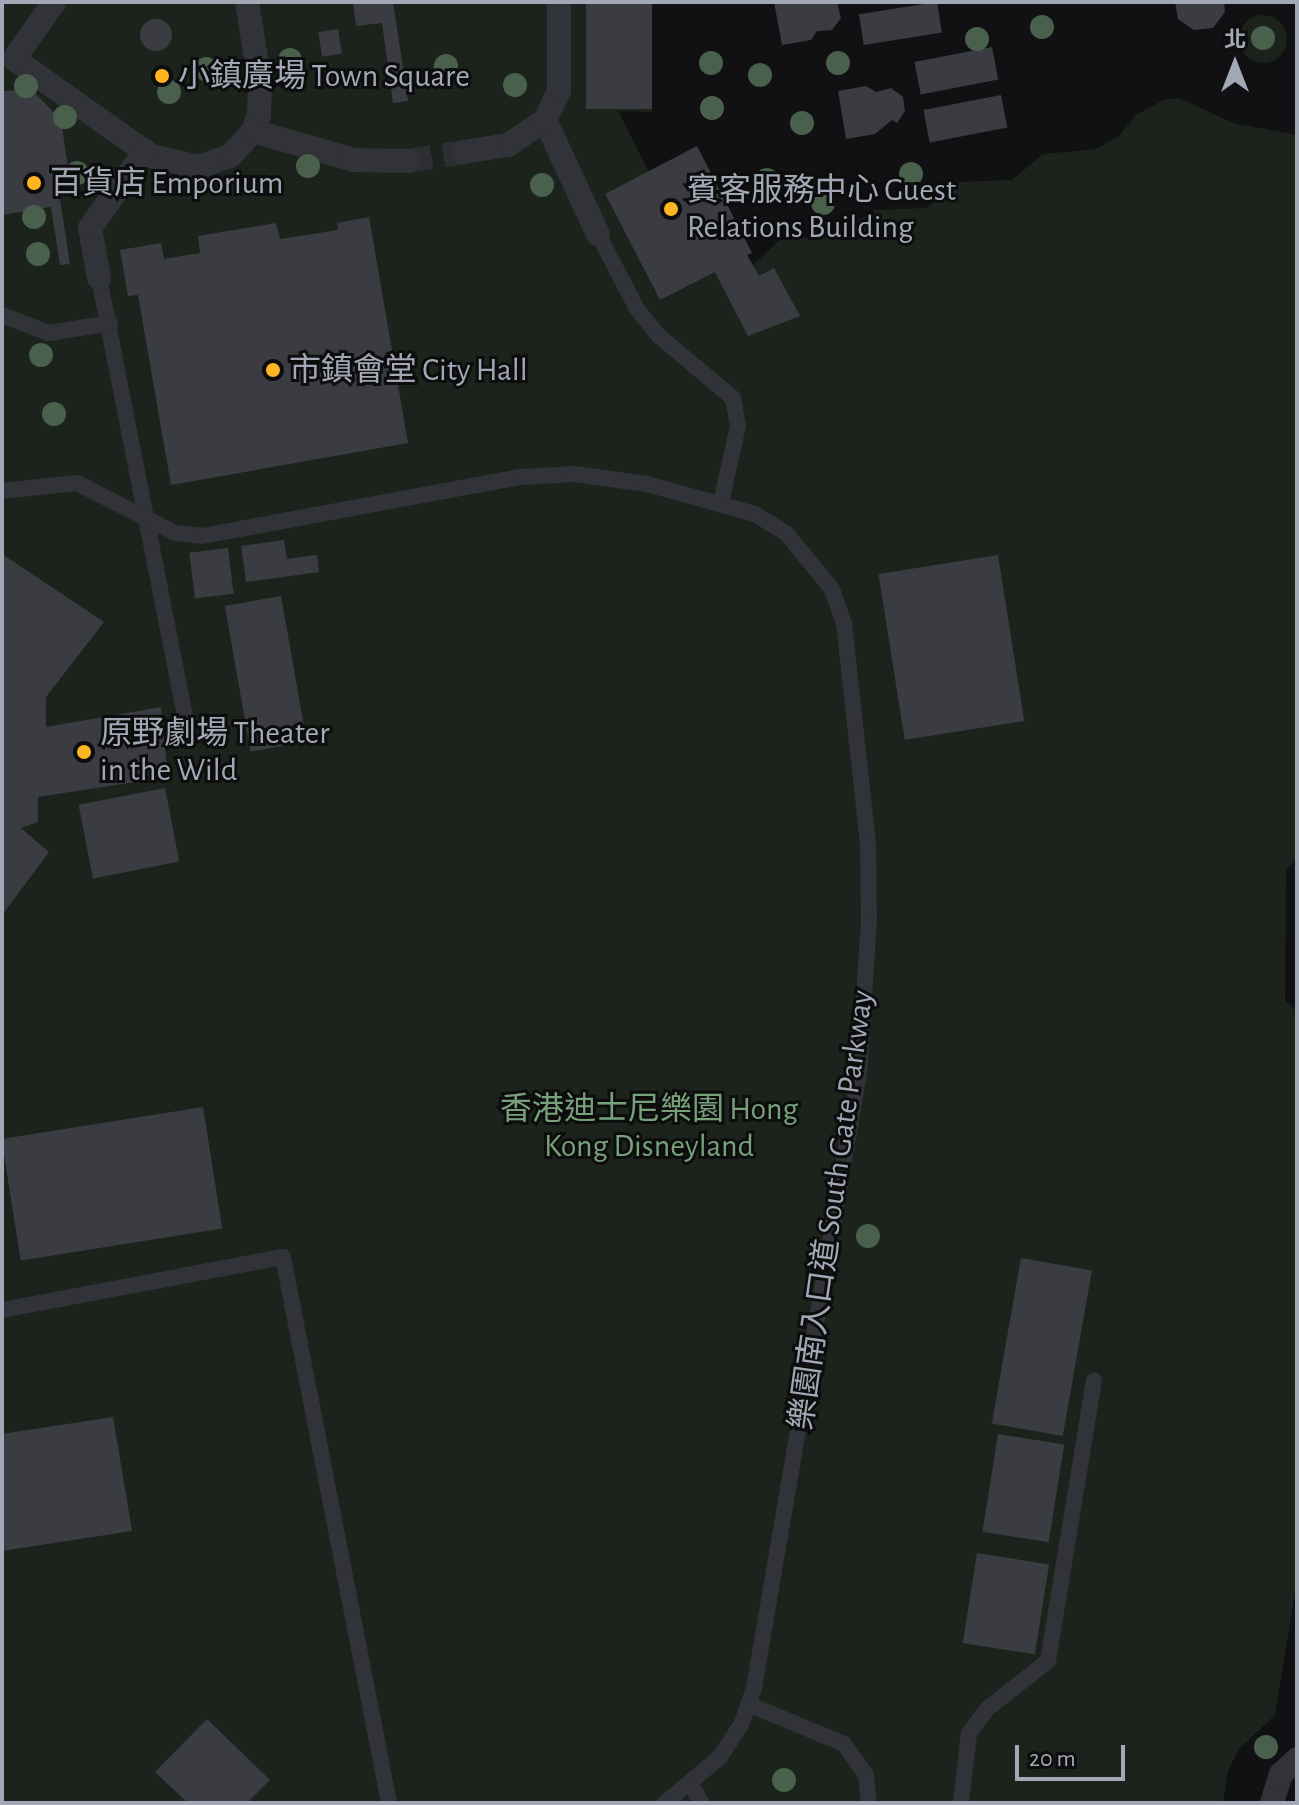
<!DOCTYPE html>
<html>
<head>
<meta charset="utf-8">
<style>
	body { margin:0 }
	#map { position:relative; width:1299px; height:1805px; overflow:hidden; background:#111113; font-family:"Alegreya Sans","Noto Sans TC",sans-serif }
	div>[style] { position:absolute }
	.green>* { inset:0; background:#1c231d }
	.round { border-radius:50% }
	.building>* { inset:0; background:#3b3c41; transform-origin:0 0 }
	.pedestrian-tunnel>* { height:24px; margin-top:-12px; transform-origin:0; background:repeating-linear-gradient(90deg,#2e2f33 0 24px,transparent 0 36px) }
	.service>* { height:16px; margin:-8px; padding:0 8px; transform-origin:8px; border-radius:8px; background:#323338 }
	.pedestrian>* { height:24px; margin:-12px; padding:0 12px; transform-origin:12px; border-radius:12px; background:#323338 }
	.trees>* { width:24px; height:24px; margin:-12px; border-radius:50%; background:#49604c }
	.dots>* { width:22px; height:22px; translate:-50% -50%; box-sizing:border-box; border:4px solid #0d0d0e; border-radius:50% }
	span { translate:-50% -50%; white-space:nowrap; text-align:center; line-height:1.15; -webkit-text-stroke:6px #0d0d0e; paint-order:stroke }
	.poi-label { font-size:32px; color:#a2a8b5 }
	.left { translate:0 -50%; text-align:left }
	.park-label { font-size:32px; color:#77a17a }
	.street-label { font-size:32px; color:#a2a8b5 }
	.frame { position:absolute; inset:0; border:4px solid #a2a8b5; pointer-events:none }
	.north { position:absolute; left:1195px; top:24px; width:80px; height:80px; -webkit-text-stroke:6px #0d0d0e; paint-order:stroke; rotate:0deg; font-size:22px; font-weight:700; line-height:32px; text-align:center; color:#a2a8b5 }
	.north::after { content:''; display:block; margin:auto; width:28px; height:36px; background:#a2a8b5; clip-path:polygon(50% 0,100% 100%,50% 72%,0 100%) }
	.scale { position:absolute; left:1015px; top:1745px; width:110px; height:36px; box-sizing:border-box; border:4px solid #a2a8b5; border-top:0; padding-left:10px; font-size:24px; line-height:28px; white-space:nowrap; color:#a2a8b5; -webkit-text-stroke:6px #0d0d0e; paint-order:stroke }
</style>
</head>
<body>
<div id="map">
	<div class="green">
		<i style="clip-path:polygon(2px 2px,652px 2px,652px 112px,618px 111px,649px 172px,605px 195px,660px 300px,747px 255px,753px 265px,781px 239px,836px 236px,874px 210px,926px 208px,958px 182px,1012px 180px,1043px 154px,1096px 149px,1119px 136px,1137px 114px,1164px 100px,1179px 98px,1233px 123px,1297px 135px,1297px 859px,1286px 870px,1285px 1000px,1297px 1012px,1297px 1580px,1275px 1715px,1239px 1749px,1228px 1771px,1223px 1803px,2px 1803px)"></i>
		<i class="round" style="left:1239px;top:15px;width:48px;height:48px"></i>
	</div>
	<div class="building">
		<i style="clip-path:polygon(353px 2px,393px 2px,408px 101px,393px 103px,382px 23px,356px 26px)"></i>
		<i style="left:586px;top:2px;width:66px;height:107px"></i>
		<i style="clip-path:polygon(774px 2px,837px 2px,841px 18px,832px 30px,817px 31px,811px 40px,782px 45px)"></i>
		<i style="left:937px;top:2px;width:31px;height:79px;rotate:81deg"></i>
		<i style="clip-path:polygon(1175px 2px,1224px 2px,1225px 12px,1213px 28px,1194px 30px,1178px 19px)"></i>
		<i class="round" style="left:140px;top:19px;width:32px;height:32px"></i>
		<i style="left:338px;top:29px;width:25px;height:20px;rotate:81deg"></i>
		<i style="left:992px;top:47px;width:33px;height:79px;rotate:79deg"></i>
		<i style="clip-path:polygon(866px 86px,876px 92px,891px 88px,903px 97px,905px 111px,897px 123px,892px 120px,875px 134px,846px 139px,838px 91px)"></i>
		<i style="clip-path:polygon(23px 90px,33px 91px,61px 120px,69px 174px,64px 175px,67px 191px,59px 193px,70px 264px,60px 265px,51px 207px,2px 215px,2px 91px)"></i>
		<i style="left:1001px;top:95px;width:33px;height:79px;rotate:79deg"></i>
		<i style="clip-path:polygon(697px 146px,752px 253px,747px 255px,759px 276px,774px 268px,800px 316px,748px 336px,715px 272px,660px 300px,605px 194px)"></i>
		<i style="clip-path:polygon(369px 217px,408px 443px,171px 485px,138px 295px,128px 296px,120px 250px,161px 243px,164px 259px,200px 253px,198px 236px,276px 223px,280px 239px,338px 230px,337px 223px)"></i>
		<i style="clip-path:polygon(284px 540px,287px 559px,317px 555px,319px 572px,246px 582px,241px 546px)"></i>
		<i style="left:228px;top:548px;width:46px;height:39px;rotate:83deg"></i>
		<i style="clip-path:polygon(2px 554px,104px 622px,46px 697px,46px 727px,161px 707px,168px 777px,38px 797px,38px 822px,21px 828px,49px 852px,2px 915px)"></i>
		<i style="left:998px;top:555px;width:168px;height:121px;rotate:81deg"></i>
		<i style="left:281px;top:596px;width:148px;height:57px;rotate:80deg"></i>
		<i style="left:165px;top:788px;width:75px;height:88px;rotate:79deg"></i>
		<i style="left:203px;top:1107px;width:123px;height:204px;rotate:81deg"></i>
		<i style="left:1021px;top:1258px;width:72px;height:168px;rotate:10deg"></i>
		<i style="clip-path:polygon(113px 1417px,132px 1531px,2px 1551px,2px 1434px)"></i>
		<i style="left:998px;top:1434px;width:67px;height:99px;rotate:9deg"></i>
		<i style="left:977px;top:1553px;width:73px;height:91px;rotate:9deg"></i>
		<i style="clip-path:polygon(207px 1719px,270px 1780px,247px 1803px,188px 1803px,155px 1772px)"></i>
	</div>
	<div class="pedestrian-tunnel">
		<i style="left:408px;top:161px;width:57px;rotate:-9.1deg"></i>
	</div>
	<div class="service">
		<i style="left:598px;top:234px;width:85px;rotate:62.5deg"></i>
		<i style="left:637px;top:309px;width:35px;rotate:51deg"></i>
		<i style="left:659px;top:336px;width:97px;rotate:40deg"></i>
		<i style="left:733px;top:398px;width:28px;rotate:80deg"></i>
		<i style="left:738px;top:426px;width:78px;rotate:102.6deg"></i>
		<i style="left:99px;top:278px;width:450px;rotate:78.9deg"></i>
		<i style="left:2px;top:315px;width:50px;rotate:21deg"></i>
		<i style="left:49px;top:333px;width:62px;rotate:-9.3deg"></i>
		<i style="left:2px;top:491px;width:75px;rotate:-6.1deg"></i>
		<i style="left:77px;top:483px;width:110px;rotate:27deg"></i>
		<i style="left:175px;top:533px;width:27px;rotate:6deg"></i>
		<i style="left:202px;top:536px;width:324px;rotate:-10.5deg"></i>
		<i style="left:521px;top:477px;width:53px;rotate:-3.2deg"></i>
		<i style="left:574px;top:474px;width:74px;rotate:7.8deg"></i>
		<i style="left:647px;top:484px;width:112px;rotate:15.5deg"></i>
		<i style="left:755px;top:514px;width:36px;rotate:32deg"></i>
		<i style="left:786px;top:533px;width:72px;rotate:50.6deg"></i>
		<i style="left:832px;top:589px;width:36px;rotate:71deg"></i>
		<i style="left:844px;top:623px;width:221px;rotate:83.8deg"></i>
		<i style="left:868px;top:843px;width:77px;rotate:89.3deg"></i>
		<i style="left:869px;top:920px;width:153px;rotate:93.7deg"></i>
		<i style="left:859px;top:1073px;width:624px;rotate:99.69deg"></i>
		<i style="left:754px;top:1688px;width:37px;rotate:109deg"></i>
		<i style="left:742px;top:1723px;width:40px;rotate:122.9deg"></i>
		<i style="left:720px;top:1757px;width:72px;rotate:140.1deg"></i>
		<i style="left:2px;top:1310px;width:286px;rotate:-10.7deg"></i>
		<i style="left:283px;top:1257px;width:556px;rotate:79.01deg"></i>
		<i style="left:748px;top:1704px;width:104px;rotate:22.6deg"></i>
		<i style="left:844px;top:1744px;width:39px;rotate:55deg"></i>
		<i style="left:866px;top:1776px;width:27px;rotate:84deg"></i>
		<i style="left:691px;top:1785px;width:21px;rotate:59deg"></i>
		<i style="left:961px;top:1803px;width:70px;rotate:-83.5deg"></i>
		<i style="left:969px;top:1733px;width:31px;rotate:-53deg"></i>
		<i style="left:988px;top:1708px;width:76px;rotate:-38.1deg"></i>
		<i style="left:1048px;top:1661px;width:284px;rotate:-80.7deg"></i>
	</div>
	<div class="pedestrian">
		<i style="left:14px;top:59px;width:168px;rotate:35.3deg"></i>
		<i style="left:151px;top:156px;width:49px;rotate:12.9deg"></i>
		<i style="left:199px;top:167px;width:33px;rotate:-20deg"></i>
		<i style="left:230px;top:156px;width:34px;rotate:-47deg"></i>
		<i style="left:253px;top:131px;width:17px;rotate:-69deg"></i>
		<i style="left:259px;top:115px;width:32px;rotate:-88deg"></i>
		<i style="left:260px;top:83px;width:82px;rotate:-99.1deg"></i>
		<i style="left:14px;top:59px;width:70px;rotate:-54.9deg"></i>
		<i style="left:545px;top:120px;width:126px;rotate:65.1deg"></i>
		<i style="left:253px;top:131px;width:105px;rotate:16deg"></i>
		<i style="left:354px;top:160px;width:54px;rotate:1.1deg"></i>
		<i style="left:464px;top:152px;width:45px;rotate:-9deg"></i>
		<i style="left:508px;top:145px;width:45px;rotate:-34deg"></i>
		<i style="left:545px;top:120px;width:32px;rotate:-64deg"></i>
		<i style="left:559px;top:91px;width:89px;rotate:-90deg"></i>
		<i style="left:99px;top:278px;width:51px;rotate:-100.2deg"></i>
		<i style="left:90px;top:228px;width:95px;rotate:-54.5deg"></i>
		<i style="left:1272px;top:1803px;width:30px;rotate:-73deg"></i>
		<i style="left:1281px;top:1774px;width:22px;rotate:-43deg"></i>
	</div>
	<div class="trees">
		<i style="left:1042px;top:27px"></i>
		<i style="left:1263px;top:38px"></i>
		<i style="left:977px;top:39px"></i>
		<i style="left:290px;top:60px"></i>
		<i style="left:711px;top:63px"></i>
		<i style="left:838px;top:63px"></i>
		<i style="left:446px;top:66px"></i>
		<i style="left:206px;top:69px"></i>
		<i style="left:760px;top:75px"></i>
		<i style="left:515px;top:85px"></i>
		<i style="left:26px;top:86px"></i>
		<i style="left:169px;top:92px"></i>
		<i style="left:712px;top:108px"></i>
		<i style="left:65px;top:117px"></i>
		<i style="left:802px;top:123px"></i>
		<i style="left:308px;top:166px"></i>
		<i style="left:77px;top:173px"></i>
		<i style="left:911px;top:174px"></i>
		<i style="left:767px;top:180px"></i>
		<i style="left:542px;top:185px"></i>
		<i style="left:823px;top:203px"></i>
		<i style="left:34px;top:217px"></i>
		<i style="left:38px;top:254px"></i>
		<i style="left:41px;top:355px"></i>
		<i style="left:54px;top:414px"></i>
		<i style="left:868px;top:1236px"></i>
		<i style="left:1266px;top:1747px"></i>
		<i style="left:784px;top:1780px"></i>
	</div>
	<div class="dots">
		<i style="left:162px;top:76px;background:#feb51f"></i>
		<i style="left:34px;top:183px;background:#feb51f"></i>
		<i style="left:671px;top:209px;background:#feb51f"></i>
		<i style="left:273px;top:370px;background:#feb51f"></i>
		<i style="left:84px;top:752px;background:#feb51f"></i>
	</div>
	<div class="poi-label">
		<span class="left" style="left:178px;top:76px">小鎮廣場 Town Square</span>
		<span class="left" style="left:50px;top:183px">百貨店 Emporium</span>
		<span class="left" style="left:687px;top:209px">賓客服務中心 Guest<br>Relations Building</span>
		<span class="left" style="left:289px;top:370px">市鎮會堂 City Hall</span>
		<span class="left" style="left:100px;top:752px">原野劇場 Theater<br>in the Wild</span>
	</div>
	<div class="park-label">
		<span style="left:649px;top:1128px">香港迪士尼樂園 Hong<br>Kong Disneyland</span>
	</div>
	<div class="street-label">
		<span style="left:832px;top:1210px;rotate:-82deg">樂園南入口道 South Gate Parkway</span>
	</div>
	<div class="frame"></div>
	<div class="north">北</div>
	<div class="scale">20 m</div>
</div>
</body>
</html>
